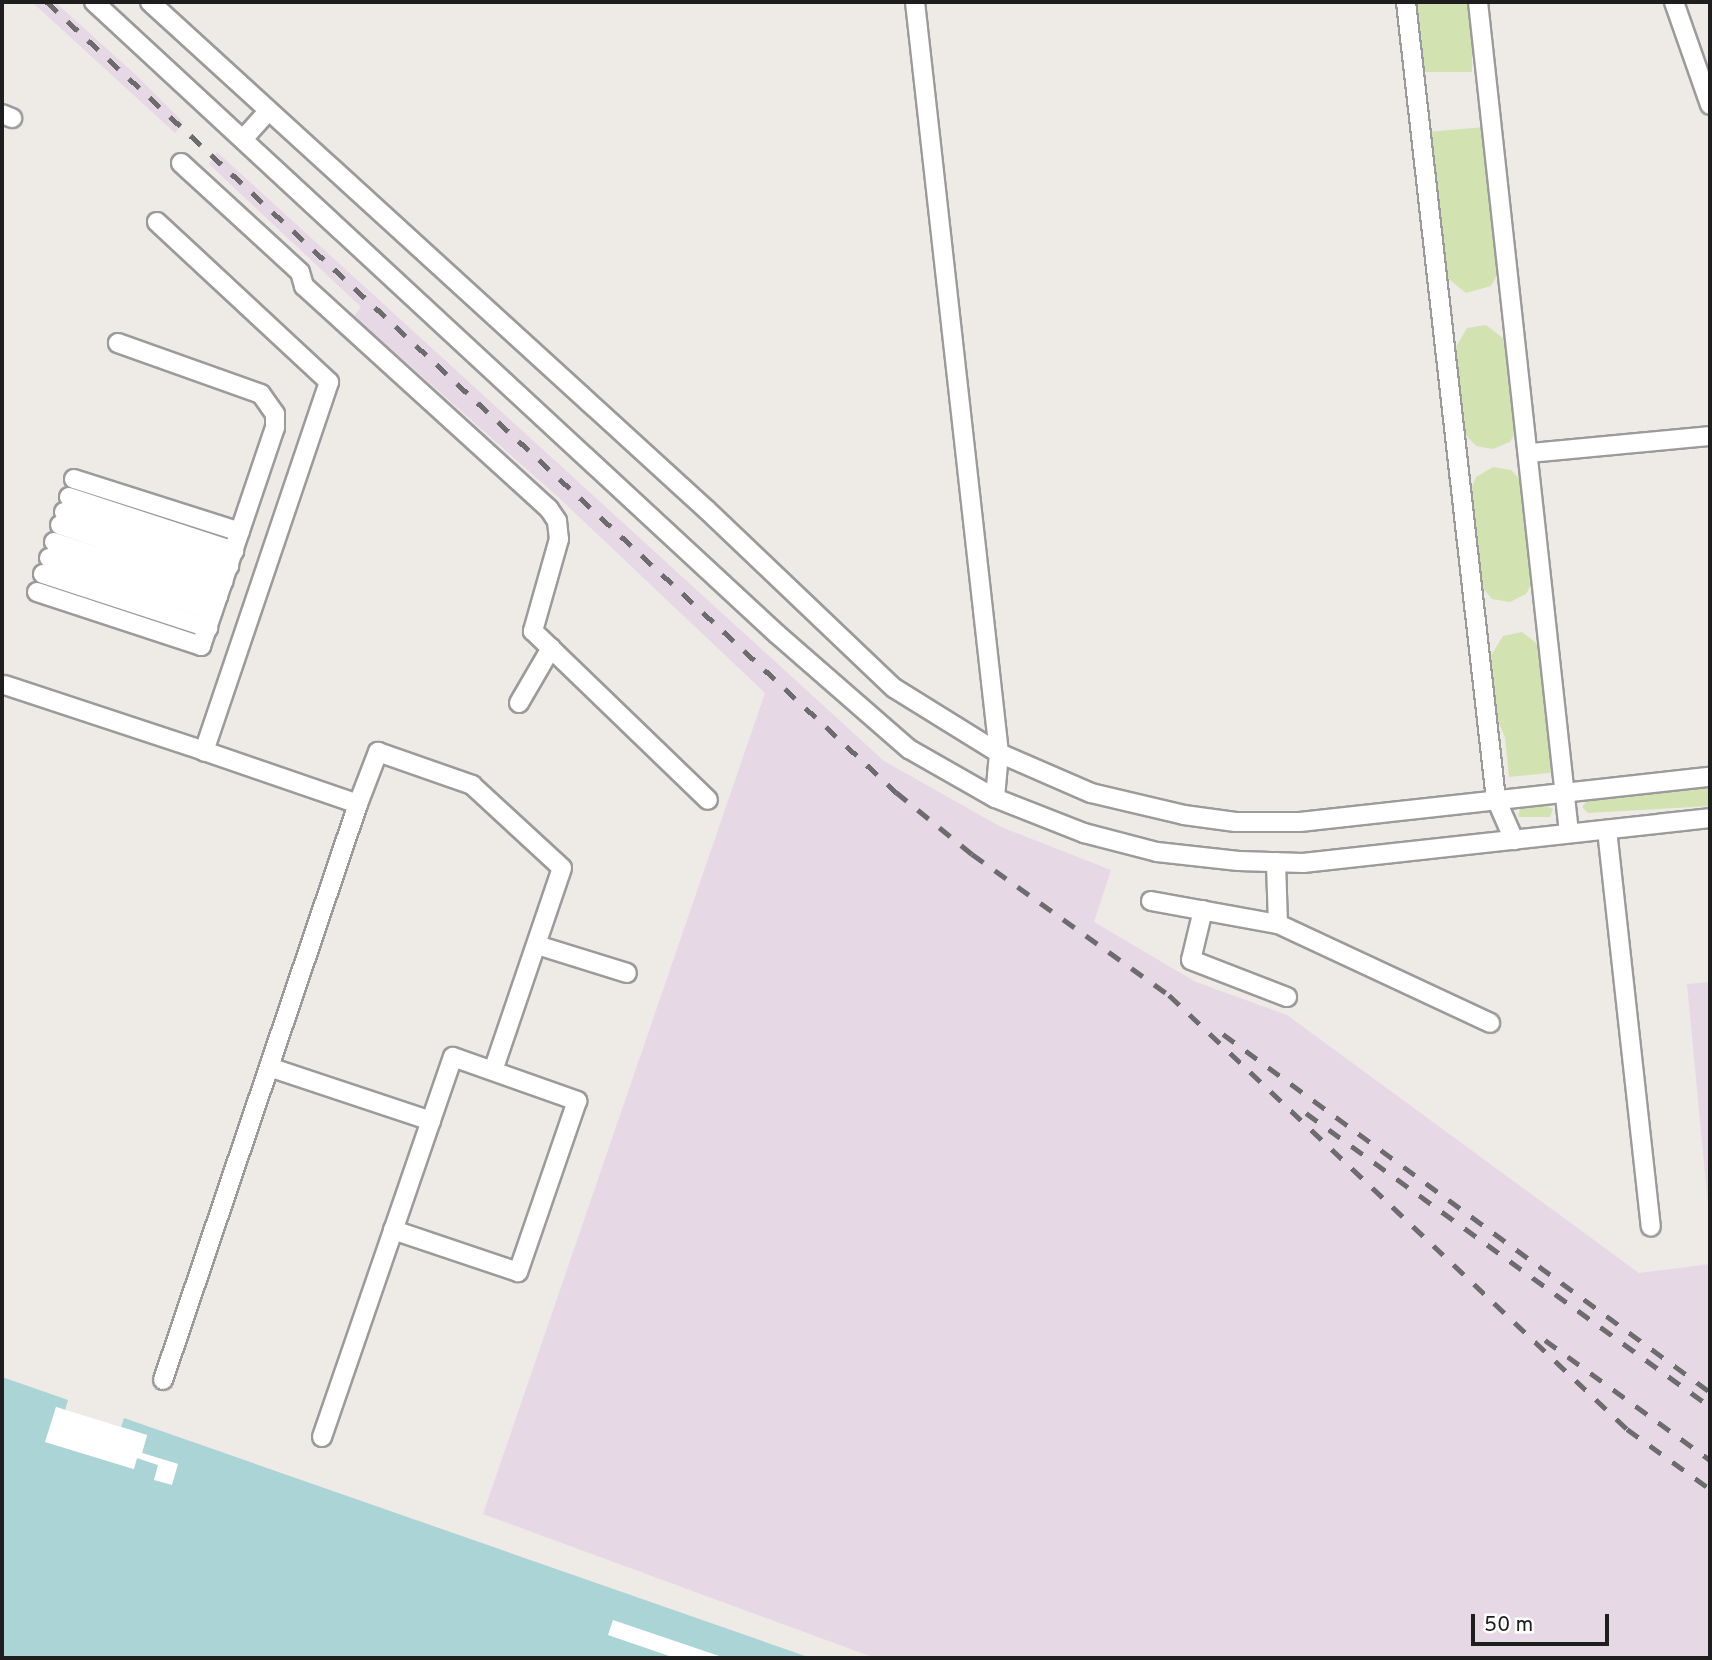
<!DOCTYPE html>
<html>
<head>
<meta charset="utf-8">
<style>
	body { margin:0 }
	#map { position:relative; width:1712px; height:1660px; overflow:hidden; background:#eeeae6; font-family:Overpass,sans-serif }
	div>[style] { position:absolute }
	.industrial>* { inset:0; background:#e7d8e6 }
	.grass>* { inset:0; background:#d2e3b1; transform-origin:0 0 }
	.water>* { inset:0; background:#abd4d7 }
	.pier>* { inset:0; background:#fff }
	.roads { filter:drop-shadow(2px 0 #9b9b9b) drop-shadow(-2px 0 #9b9b9b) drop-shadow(0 2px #9b9b9b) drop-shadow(0 -2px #9b9b9b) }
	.minor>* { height:18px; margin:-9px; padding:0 9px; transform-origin:9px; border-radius:9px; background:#fff }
	.rail>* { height:5px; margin-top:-2.5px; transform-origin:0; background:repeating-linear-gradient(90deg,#6c6c6c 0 14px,transparent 0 28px) }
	span { translate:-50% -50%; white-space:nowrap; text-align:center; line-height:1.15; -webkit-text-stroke:5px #fff; paint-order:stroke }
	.frame { position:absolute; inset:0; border:4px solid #1e1e1e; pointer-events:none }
	.scale { position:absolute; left:1471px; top:1614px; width:138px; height:32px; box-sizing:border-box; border:4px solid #1e1e1e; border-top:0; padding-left:9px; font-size:21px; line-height:24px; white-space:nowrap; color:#1e1e1e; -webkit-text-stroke:5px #fff; paint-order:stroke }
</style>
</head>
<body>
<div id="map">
	<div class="industrial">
		<i style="clip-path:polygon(32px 2px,55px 2px,136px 75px,183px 122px,175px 133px)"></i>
		<i style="clip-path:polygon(217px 152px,884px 761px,1001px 827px,1111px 870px,1094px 922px,1196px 982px,1287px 1015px,1639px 1273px,1710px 1264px,1710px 1658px,875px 1658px,483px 1514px,765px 693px,558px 497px,354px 316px,361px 307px,209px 164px)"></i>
		<i style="clip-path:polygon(1710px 982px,1710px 1226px,1687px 984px)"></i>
	</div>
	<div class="grass">
		<i style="left:1413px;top:2px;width:59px;height:70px"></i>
		<i style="clip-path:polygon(1485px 127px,1500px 270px,1491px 286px,1466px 293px,1445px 276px,1427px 132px)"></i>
		<i style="clip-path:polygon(1486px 325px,1508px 342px,1519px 426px,1510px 442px,1493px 449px,1476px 446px,1464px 433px,1453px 352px,1467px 328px)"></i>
		<i style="clip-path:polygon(1493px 467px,1511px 470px,1524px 484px,1535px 579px,1526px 594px,1510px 602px,1492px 599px,1480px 585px,1469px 494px,1476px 477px)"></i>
		<i style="clip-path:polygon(1522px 632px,1544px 649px,1558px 772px,1509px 777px,1505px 737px,1493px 710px,1489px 659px,1503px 636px)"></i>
		<i style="clip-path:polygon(1710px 787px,1710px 806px,1588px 813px,1582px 807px,1588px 800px)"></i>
		<i style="clip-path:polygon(1547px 806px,1553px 809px,1550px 817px,1518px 817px,1520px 809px)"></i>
	</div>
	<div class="water">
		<i style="clip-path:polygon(2px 1377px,68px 1400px,65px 1410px,56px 1407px,46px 1442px,133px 1469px,137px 1458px,159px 1465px,154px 1480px,178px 1464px,142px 1453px,147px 1435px,121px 1427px,124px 1418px,811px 1658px,2px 1658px)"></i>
	</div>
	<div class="pier">
		<i style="clip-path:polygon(56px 1407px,147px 1435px,142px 1453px,178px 1464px,172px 1485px,154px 1480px,158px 1465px,137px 1458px,134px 1469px,45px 1442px)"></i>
		<i style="clip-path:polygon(613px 1620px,725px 1658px,675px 1658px,608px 1635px)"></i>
	</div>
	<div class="roads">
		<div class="minor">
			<i style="left:94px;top:2px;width:931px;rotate:42.78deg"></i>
			<i style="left:777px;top:634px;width:175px;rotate:41.1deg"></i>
			<i style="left:909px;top:749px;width:99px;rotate:29.7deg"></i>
			<i style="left:995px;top:798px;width:96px;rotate:21.5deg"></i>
			<i style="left:1084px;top:833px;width:75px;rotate:14.6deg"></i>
			<i style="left:1157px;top:852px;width:82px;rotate:6.3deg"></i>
			<i style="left:1239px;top:861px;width:64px;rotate:1.8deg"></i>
			<i style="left:1303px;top:863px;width:409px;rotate:-6.3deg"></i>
			<i style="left:150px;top:2px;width:754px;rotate:42.37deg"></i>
			<i style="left:707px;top:510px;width:258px;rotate:43.6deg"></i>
			<i style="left:894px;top:688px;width:123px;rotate:31.8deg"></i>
			<i style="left:999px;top:753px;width:100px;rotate:23.5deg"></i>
			<i style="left:1091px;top:793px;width:96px;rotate:13.3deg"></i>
			<i style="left:1184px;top:815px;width:52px;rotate:7.7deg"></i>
			<i style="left:1236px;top:822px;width:64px"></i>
			<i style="left:1300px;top:822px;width:412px;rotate:-6.3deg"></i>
			<i style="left:915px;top:2px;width:756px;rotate:83.62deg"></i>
			<i style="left:999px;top:753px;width:45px;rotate:95.1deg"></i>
			<i style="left:1406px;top:2px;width:802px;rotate:83.56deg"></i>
			<i style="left:1496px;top:799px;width:45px;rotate:66.3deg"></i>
			<i style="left:1478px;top:2px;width:836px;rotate:83.75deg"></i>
			<i style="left:1674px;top:2px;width:109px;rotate:70.7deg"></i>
			<i style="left:2px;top:114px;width:11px;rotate:22deg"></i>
			<i style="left:244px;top:138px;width:36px;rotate:-48deg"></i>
			<i style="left:181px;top:163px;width:161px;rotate:42.5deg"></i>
			<i style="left:300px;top:272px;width:15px;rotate:74deg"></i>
			<i style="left:304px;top:286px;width:331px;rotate:42.3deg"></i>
			<i style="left:549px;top:509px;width:14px;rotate:56deg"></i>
			<i style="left:557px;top:521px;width:18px;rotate:84deg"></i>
			<i style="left:559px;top:539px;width:96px;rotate:105.8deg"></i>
			<i style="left:533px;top:631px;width:243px;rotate:44deg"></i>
			<i style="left:157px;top:222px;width:235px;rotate:42.9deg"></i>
			<i style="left:329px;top:382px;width:390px;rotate:108.7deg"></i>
			<i style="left:204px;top:751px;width:163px;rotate:19deg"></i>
			<i style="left:358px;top:804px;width:608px;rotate:108.7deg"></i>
			<i style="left:1530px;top:453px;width:181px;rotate:-5.4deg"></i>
			<i style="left:74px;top:479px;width:174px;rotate:17.7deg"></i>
			<i style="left:69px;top:497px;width:174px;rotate:18.1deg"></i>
			<i style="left:64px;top:512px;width:174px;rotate:18.1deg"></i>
			<i style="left:60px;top:525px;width:173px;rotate:18.9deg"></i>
			<i style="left:54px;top:542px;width:173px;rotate:18.2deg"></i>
			<i style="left:49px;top:558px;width:172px;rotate:17.9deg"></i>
			<i style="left:43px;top:574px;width:174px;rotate:18.1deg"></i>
			<i style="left:37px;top:592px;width:173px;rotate:18.2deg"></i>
			<i style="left:201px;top:646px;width:230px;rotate:-71.3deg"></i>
			<i style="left:275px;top:428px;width:14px;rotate:-90deg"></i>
			<i style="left:275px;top:414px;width:24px;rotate:-125deg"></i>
			<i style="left:261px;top:394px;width:152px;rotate:-160.4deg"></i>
			<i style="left:5px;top:685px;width:210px;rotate:18.3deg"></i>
			<i style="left:519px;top:703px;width:64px;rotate:-59.8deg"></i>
			<i style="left:358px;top:804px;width:56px;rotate:-69deg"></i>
			<i style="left:378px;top:752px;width:100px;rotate:19.3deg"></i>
			<i style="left:472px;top:785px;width:122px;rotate:42.7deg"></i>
			<i style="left:562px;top:868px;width:214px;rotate:108.8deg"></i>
			<i style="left:1607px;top:830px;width:399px;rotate:83.7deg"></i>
			<i style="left:1276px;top:862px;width:62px;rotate:88.2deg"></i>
			<i style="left:1278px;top:924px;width:234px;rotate:25deg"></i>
			<i style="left:1151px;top:901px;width:129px;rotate:10.3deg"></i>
			<i style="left:1203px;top:910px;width:51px;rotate:103.5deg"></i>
			<i style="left:1191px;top:960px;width:103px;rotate:21.1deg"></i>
			<i style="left:537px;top:945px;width:94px;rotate:17.3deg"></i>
			<i style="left:269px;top:1067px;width:171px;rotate:18.4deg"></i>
			<i style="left:322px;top:1437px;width:402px;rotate:-71deg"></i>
			<i style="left:453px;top:1057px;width:132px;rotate:19.5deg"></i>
			<i style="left:577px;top:1101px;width:181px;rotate:109deg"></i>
			<i style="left:518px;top:1272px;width:132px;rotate:-161.4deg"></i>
		</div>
	</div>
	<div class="rail">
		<i style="left:47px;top:2px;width:1160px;rotate:42.94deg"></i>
		<i style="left:896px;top:792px;width:98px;rotate:39.2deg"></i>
		<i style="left:972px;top:854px;width:242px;rotate:35.6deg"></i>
		<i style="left:1169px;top:995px;width:631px;rotate:43.46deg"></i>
		<i style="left:1627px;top:1429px;width:102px;rotate:35.9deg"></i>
		<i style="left:1223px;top:1034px;width:604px;rotate:36.32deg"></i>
		<i style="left:1306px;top:1113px;width:499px;rotate:36deg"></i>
		<i style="left:1545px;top:1340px;width:204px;rotate:36deg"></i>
	</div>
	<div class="frame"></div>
	<div class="scale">50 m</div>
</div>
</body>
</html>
